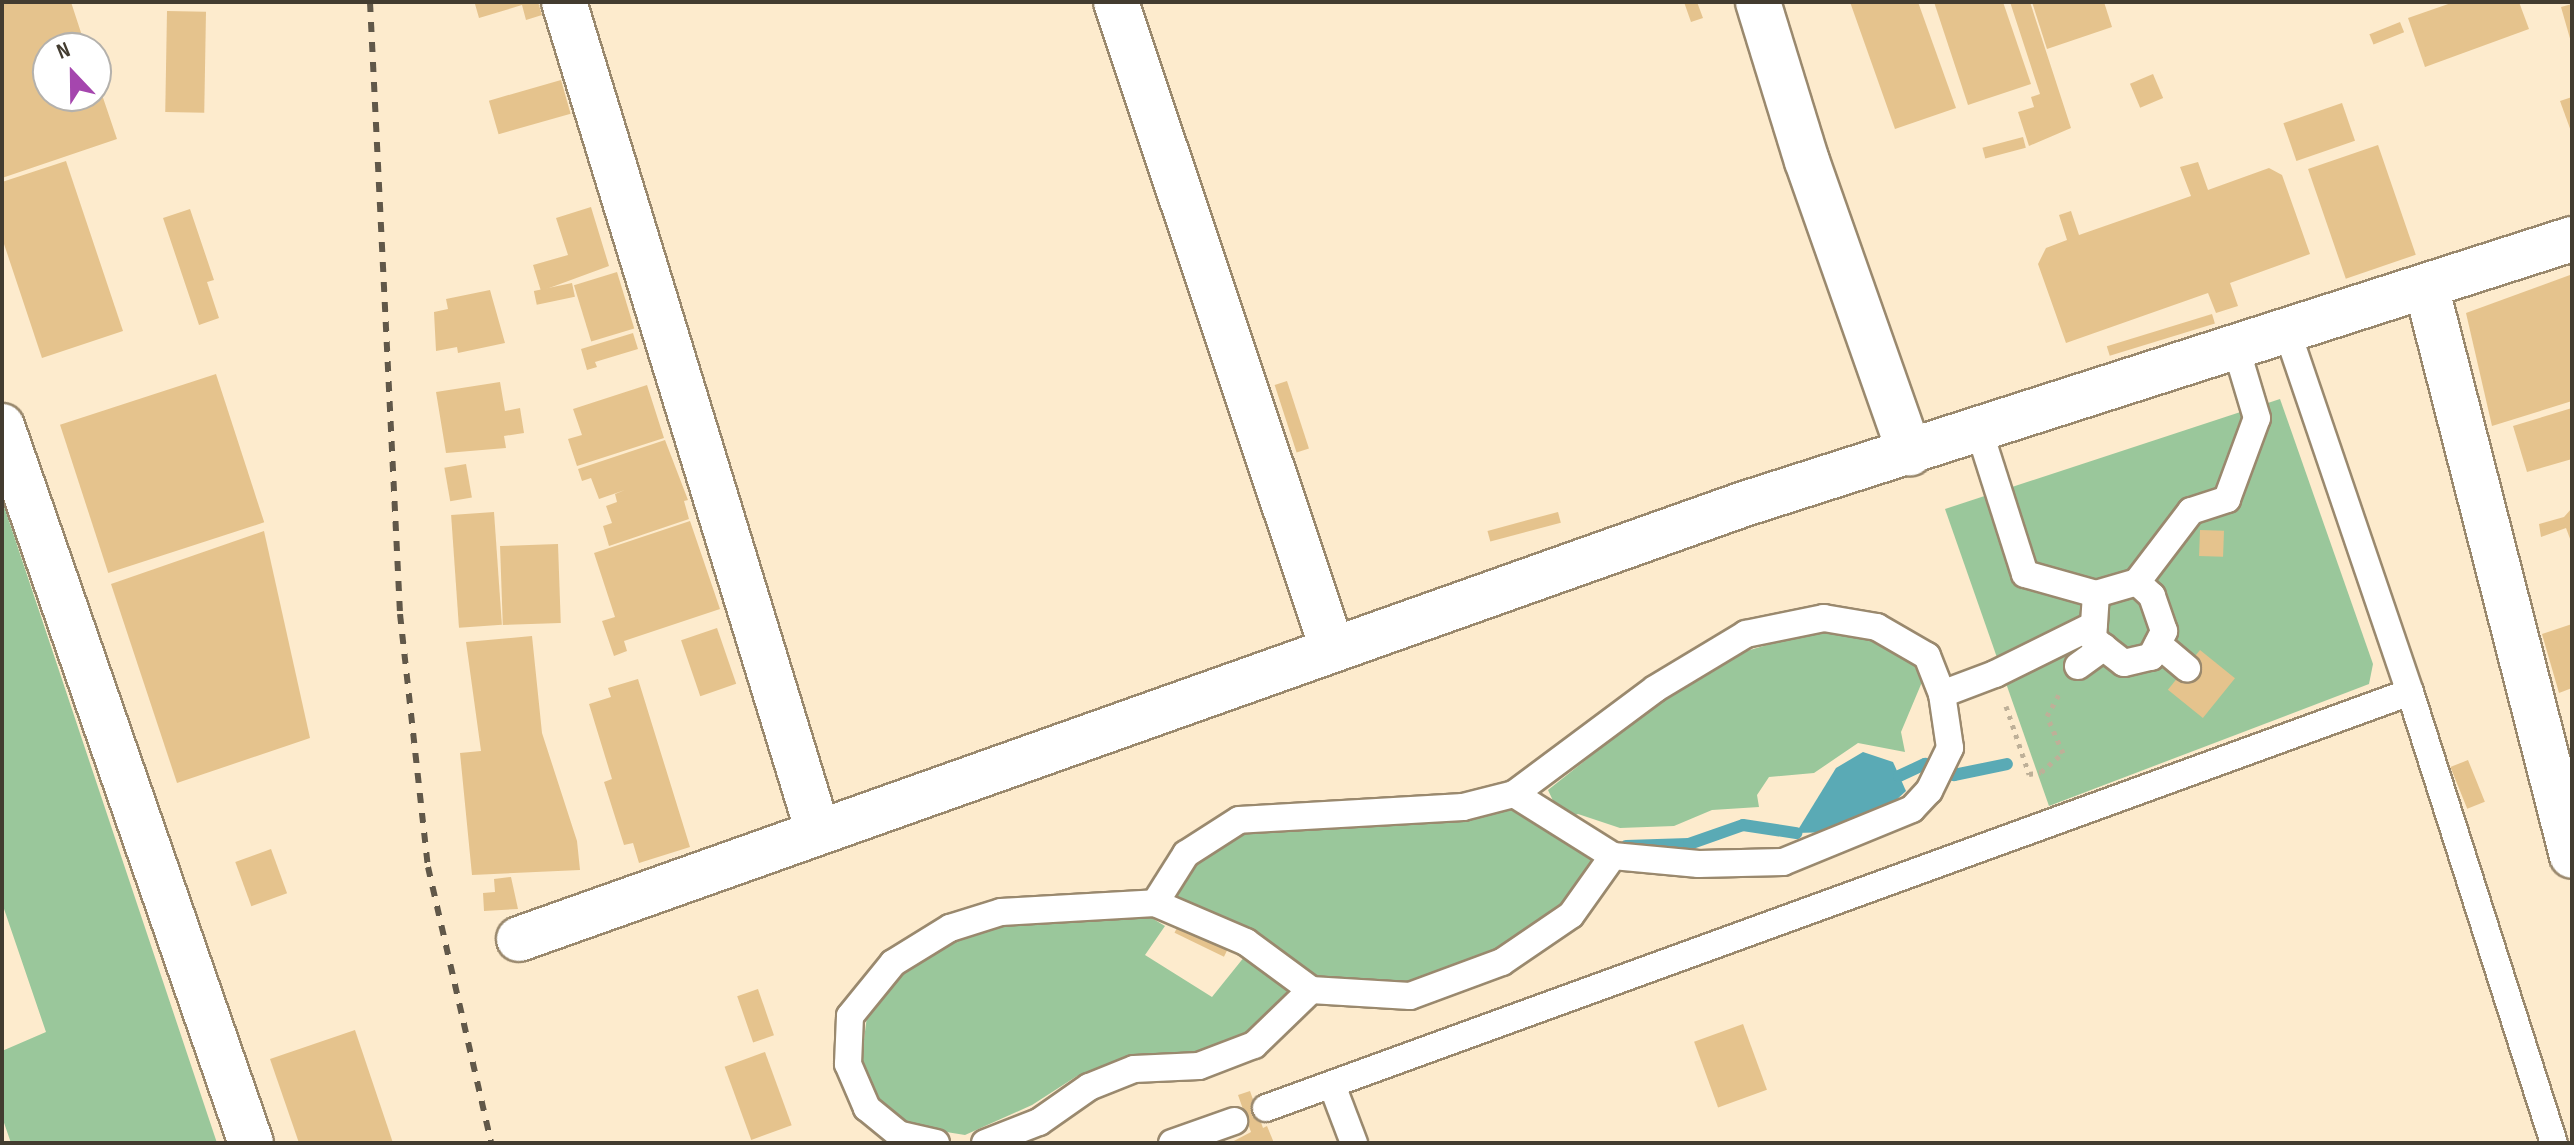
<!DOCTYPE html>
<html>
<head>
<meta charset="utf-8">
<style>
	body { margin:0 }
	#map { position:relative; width:2574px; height:1145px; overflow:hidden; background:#fdebcd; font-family:"Sofia Sans Condensed",sans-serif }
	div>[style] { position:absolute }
	.green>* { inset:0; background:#9ac79b }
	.water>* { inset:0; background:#5aaab5 }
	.stream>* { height:12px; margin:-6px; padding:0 6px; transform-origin:6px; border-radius:6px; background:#5aaab5 }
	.building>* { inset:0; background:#e5c38d; transform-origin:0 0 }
	.path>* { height:5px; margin-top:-2.5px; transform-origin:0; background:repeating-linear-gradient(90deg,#beb098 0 4px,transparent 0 10px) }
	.roads { filter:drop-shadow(2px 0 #9a896e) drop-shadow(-2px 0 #9a896e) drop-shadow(0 2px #9a896e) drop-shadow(0 -2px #9a896e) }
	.service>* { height:26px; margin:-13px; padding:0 13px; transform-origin:13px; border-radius:13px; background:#fff }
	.minor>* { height:44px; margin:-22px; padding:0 22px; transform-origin:22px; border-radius:22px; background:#fff }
	.rail>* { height:6px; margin-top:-3px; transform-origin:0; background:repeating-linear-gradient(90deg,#615849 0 10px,transparent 0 20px) }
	span { translate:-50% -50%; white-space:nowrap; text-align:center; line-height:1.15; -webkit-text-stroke:6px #fff; paint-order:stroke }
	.frame { position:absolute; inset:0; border:4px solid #433c30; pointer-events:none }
	.north { position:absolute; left:32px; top:32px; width:80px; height:80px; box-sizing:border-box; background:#fff; border:2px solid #b4b1ac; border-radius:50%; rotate:338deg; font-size:22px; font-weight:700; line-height:32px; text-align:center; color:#433c30 }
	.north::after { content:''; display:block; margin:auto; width:28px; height:36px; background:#a546ae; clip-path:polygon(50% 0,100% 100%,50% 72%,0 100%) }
</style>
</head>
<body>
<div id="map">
	<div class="green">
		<i style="clip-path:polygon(2280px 399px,2373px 664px,2369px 684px,2049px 806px,1945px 509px)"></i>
		<i style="clip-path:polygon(2px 500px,217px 1143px,11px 1143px,2px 1117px,2px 1051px,46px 1032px,2px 903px)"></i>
		<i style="clip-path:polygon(1819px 630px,1873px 639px,1914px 665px,1922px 682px,1901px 732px,1905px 752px,1858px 743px,1814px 773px,1769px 777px,1757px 795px,1759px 807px,1712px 810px,1674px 826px,1620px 828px,1578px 814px,1562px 820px,1548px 790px,1669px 694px,1743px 652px)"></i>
		<i style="clip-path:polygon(1513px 806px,1597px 860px,1567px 906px,1499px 950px,1409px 982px,1321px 980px,1252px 932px,1175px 896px,1194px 864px,1245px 829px)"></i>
		<i style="clip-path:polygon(1150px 917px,1165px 926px,1145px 955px,1212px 997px,1245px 956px,1292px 990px,1252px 1029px,1191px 1057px,1132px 1060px,1077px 1076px,1032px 1105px,965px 1135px,903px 1125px,878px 1101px,861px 1063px,867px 1016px,900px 972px,961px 938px,1005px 926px)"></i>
	</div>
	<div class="water">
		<i style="clip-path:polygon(1863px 752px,1893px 762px,1906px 791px,1894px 802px,1833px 832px,1796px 833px,1836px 768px)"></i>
	</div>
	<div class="stream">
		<i style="left:1899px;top:776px;width:29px;rotate:-25deg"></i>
		<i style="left:1925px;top:764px;width:31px;rotate:21deg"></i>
		<i style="left:1954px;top:775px;width:54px;rotate:-11.7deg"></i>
		<i style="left:1626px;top:846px;width:63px;rotate:-1.8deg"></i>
		<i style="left:1689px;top:844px;width:57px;rotate:-19.4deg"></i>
		<i style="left:1743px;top:825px;width:54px;rotate:8.6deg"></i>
	</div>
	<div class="building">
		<i style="clip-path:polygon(2px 2px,71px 2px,86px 48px,48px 48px,48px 96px,96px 96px,97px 80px,117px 139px,2px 178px)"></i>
		<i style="clip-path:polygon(469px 2px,538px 2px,542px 15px,526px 20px,522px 5px,479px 18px,475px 4px)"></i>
		<i style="clip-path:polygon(1684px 2px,1697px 2px,1703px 18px,1691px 22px)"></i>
		<i style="clip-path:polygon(1850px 2px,1918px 2px,1956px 108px,1895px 129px)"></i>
		<i style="clip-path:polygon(1934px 2px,2003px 2px,2031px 84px,1968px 105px)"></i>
		<i style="clip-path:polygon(2010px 2px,2030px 2px,2071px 128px,2029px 146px,2018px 112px,2034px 107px,2031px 97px,2040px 94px)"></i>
		<i style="clip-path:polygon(2032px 2px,2104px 2px,2112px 27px,2047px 49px)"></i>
		<i style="clip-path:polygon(2454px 2px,2519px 2px,2529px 29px,2425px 67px,2408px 18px)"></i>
		<i style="clip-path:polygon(2572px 4px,2572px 42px,2571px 42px,2561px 7px)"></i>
		<i style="left:167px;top:11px;width:39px;height:101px;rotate:1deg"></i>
		<i style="left:2400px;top:22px;width:11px;height:33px;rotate:68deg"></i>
		<i style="left:2153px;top:74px;width:26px;height:25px;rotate:67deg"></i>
		<i style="left:561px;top:80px;width:35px;height:75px;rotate:74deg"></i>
		<i style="clip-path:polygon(2572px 97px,2572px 134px,2560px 101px)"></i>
		<i style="left:2342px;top:103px;width:40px;height:62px;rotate:71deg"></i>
		<i style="left:2023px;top:137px;width:11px;height:42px;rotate:75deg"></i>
		<i style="left:2378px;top:145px;width:116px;height:74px;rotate:71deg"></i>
		<i style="clip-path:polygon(66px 161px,123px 331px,42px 358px,2px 238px,2px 182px)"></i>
		<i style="clip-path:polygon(2198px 162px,2208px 190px,2269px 168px,2282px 175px,2310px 254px,2230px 283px,2238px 306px,2216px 313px,2208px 293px,2066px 343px,2038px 264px,2046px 248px,2067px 240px,2059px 215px,2071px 211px,2079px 235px,2191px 196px,2180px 167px)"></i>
		<i style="clip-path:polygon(591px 207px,609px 266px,541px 291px,533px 265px,568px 255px,556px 218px)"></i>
		<i style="clip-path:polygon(190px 209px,214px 280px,207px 282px,219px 318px,199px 325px,163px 218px)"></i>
		<i style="left:617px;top:272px;width:59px;height:45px;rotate:73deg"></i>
		<i style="clip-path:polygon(2570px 275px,2572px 401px,2492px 426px,2466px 313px)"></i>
		<i style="left:572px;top:283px;width:14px;height:39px;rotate:78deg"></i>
		<i style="clip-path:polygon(490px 290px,505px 343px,458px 353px,457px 347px,436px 351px,434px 312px,448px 309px,446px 299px)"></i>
		<i style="left:2212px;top:314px;width:10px;height:110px;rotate:73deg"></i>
		<i style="clip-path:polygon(633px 333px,638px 349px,595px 362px,597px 367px,587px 370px,581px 349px)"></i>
		<i style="left:216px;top:374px;width:156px;height:164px;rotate:72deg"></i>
		<i style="left:1287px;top:381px;width:71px;height:13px;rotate:72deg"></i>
		<i style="clip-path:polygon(500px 382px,505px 411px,520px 408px,524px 433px,504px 436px,506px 448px,446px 453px,436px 392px)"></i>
		<i style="clip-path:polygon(647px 385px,664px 438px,577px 466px,568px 439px,582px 435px,573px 409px)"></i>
		<i style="clip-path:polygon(2572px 408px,2572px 459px,2527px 472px,2513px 426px)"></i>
		<i style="clip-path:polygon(665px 440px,688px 500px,684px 501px,689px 519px,609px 546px,603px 526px,612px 523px,606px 506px,617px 502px,615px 494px,625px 490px,599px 499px,591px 478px,582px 481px,578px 469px)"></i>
		<i style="left:466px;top:464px;width:34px;height:22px;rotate:80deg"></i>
		<i style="clip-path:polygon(2572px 508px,2572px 544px,2566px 528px,2541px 537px,2539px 524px,2564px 517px)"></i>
		<i style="left:494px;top:512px;width:113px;height:43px;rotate:86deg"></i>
		<i style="left:1558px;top:512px;width:11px;height:73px;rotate:75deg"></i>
		<i style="clip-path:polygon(690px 521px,720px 609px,624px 641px,627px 651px,614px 656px,602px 621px,615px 617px,594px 553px)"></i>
		<i style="left:2200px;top:530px;width:24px;height:26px;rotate:2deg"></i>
		<i style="clip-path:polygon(264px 531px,310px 738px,177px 783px,111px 584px)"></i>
		<i style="left:558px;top:544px;width:79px;height:58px;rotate:88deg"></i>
		<i style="clip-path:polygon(2572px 624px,2572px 688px,2559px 693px,2542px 634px)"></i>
		<i style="left:717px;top:628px;width:59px;height:38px;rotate:71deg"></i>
		<i style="clip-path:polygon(532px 636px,542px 733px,577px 841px,580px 870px,472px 875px,460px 753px,481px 751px,466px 642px)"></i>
		<i style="left:2200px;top:650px;width:45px;height:51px;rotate:39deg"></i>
		<i style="clip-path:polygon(638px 679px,690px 847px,639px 863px,633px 843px,624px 845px,604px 782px,612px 779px,589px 704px,611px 697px,608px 688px)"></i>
		<i style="left:2468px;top:760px;width:45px;height:19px;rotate:68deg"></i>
		<i style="left:271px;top:849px;width:47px;height:38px;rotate:70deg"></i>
		<i style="clip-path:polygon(511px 877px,518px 909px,484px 911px,483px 893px,495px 892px,494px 879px)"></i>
		<i style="left:1189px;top:903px;width:55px;height:33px;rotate:26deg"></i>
		<i style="left:758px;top:989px;width:49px;height:22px;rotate:71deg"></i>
		<i style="left:1743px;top:1024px;width:70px;height:52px;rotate:70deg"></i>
		<i style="clip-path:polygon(355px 1030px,393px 1143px,299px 1143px,270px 1059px)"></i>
		<i style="left:765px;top:1052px;width:78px;height:43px;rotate:70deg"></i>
		<i style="clip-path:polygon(1250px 1091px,1263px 1128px,1267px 1126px,1274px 1143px,1230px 1143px,1251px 1132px,1238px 1095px)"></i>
	</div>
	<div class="path">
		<i style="left:2006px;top:706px;width:72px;rotate:71.3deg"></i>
		<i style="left:2029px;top:774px;width:12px;rotate:-9deg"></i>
		<i style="left:2041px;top:772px;width:29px;rotate:-41deg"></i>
		<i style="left:2063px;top:753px;width:40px;rotate:-113.4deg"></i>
		<i style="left:2047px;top:716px;width:25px;rotate:-61deg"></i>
	</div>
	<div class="roads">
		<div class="service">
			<i style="left:2287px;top:331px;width:381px;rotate:71.2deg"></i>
			<i style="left:2410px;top:692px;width:473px;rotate:72.3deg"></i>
			<i style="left:1979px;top:430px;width:151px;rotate:72.3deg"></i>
			<i style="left:2025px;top:574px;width:74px;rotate:15.7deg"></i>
			<i style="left:2096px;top:594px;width:43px;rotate:-16.3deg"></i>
			<i style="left:2137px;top:582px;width:89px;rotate:-52.7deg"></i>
			<i style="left:2191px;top:511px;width:38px;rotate:-18deg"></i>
			<i style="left:2227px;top:499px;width:86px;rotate:-69.7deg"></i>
			<i style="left:2257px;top:418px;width:73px;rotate:-106.7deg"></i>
			<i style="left:2096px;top:594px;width:45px;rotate:93.8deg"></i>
			<i style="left:2093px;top:639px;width:39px;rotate:38deg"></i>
			<i style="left:2124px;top:663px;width:28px;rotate:-13deg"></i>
			<i style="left:2151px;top:657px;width:29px;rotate:-63deg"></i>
			<i style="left:2164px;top:631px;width:37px;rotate:-109deg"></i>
			<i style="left:2152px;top:596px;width:21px;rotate:-137deg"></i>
			<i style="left:2158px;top:644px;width:38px;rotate:40deg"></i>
			<i style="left:2078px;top:666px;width:32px;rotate:-36deg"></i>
			<i style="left:1942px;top:694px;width:57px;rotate:-20.7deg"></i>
			<i style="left:1995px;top:674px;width:110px;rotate:-26.3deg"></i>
			<i style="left:1514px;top:794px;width:117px;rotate:32.1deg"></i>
			<i style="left:1332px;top:1085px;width:62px;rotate:69.2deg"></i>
			<i style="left:1266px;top:1108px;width:1217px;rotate:-19.98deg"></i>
			<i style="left:936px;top:1143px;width:37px;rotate:-167deg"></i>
			<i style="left:900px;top:1135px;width:43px;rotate:-140.7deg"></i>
			<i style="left:867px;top:1108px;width:48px;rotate:-113.4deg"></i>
			<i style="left:848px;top:1064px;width:48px;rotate:-87.6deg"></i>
			<i style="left:850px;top:1016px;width:68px;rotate:-50.9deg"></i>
			<i style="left:893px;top:963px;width:67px;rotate:-31.6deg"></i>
			<i style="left:950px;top:928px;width:53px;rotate:-17.4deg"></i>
			<i style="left:1001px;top:912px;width:154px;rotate:-3.3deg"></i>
			<i style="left:1155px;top:903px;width:99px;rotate:23.2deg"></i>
			<i style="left:1246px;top:942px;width:81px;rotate:36.4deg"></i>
			<i style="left:1311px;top:990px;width:99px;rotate:3.5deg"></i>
			<i style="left:1410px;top:996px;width:98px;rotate:-20.3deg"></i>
			<i style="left:1502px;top:962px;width:83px;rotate:-34.3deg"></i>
			<i style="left:1571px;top:915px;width:72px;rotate:-54.6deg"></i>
			<i style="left:1613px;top:856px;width:86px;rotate:5.3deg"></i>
			<i style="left:1699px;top:864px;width:84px;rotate:-1.4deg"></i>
			<i style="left:1783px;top:862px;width:139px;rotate:-22.3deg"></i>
			<i style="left:1912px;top:809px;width:25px;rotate:-47deg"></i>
			<i style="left:1929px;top:791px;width:48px;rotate:-64deg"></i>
			<i style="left:1950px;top:748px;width:55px;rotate:-98.4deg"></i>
			<i style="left:1942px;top:694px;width:41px;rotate:-111.5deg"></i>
			<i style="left:1927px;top:656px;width:58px;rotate:-149.9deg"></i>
			<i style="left:1877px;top:627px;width:54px;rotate:-170.4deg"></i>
			<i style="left:1824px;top:618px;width:80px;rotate:168.4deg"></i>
			<i style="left:1746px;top:634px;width:106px;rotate:148.9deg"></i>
			<i style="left:1655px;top:689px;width:176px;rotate:143.3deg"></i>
			<i style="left:1514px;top:794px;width:53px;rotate:165.7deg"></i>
			<i style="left:1463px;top:807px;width:224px;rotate:176.7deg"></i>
			<i style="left:1239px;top:820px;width:63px;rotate:147.3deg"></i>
			<i style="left:1186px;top:854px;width:58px;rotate:122.3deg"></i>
			<i style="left:985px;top:1143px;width:58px;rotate:-21.3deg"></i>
			<i style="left:1039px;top:1122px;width:61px;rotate:-35deg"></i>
			<i style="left:1089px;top:1087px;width:48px;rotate:-21.8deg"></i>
			<i style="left:1134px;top:1069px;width:65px;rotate:-2.6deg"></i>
			<i style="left:1199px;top:1066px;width:59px;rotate:-20.9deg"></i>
			<i style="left:1254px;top:1045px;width:79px;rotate:-44deg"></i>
			<i style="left:1172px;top:1143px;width:66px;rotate:-19.5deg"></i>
		</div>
		<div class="minor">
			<i style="left:564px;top:2px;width:868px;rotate:72.98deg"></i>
			<i style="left:1116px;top:2px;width:681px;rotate:71.51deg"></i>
			<i style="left:1758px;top:2px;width:166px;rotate:72.9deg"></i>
			<i style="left:1807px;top:161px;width:310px;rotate:70.6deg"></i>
			<i style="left:2426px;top:286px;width:588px;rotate:75.63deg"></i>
			<i style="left:2px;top:426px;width:759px;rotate:70.85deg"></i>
			<i style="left:519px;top:939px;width:1297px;rotate:-19.55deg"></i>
			<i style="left:1741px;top:505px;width:873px;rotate:-17.75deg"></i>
		</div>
	</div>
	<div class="rail">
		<i style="left:370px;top:2px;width:613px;rotate:87.19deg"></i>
		<i style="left:400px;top:614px;width:255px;rotate:83.7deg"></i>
		<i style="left:428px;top:867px;width:283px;rotate:77.1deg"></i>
	</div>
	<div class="frame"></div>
	<div class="north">N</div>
</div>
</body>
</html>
